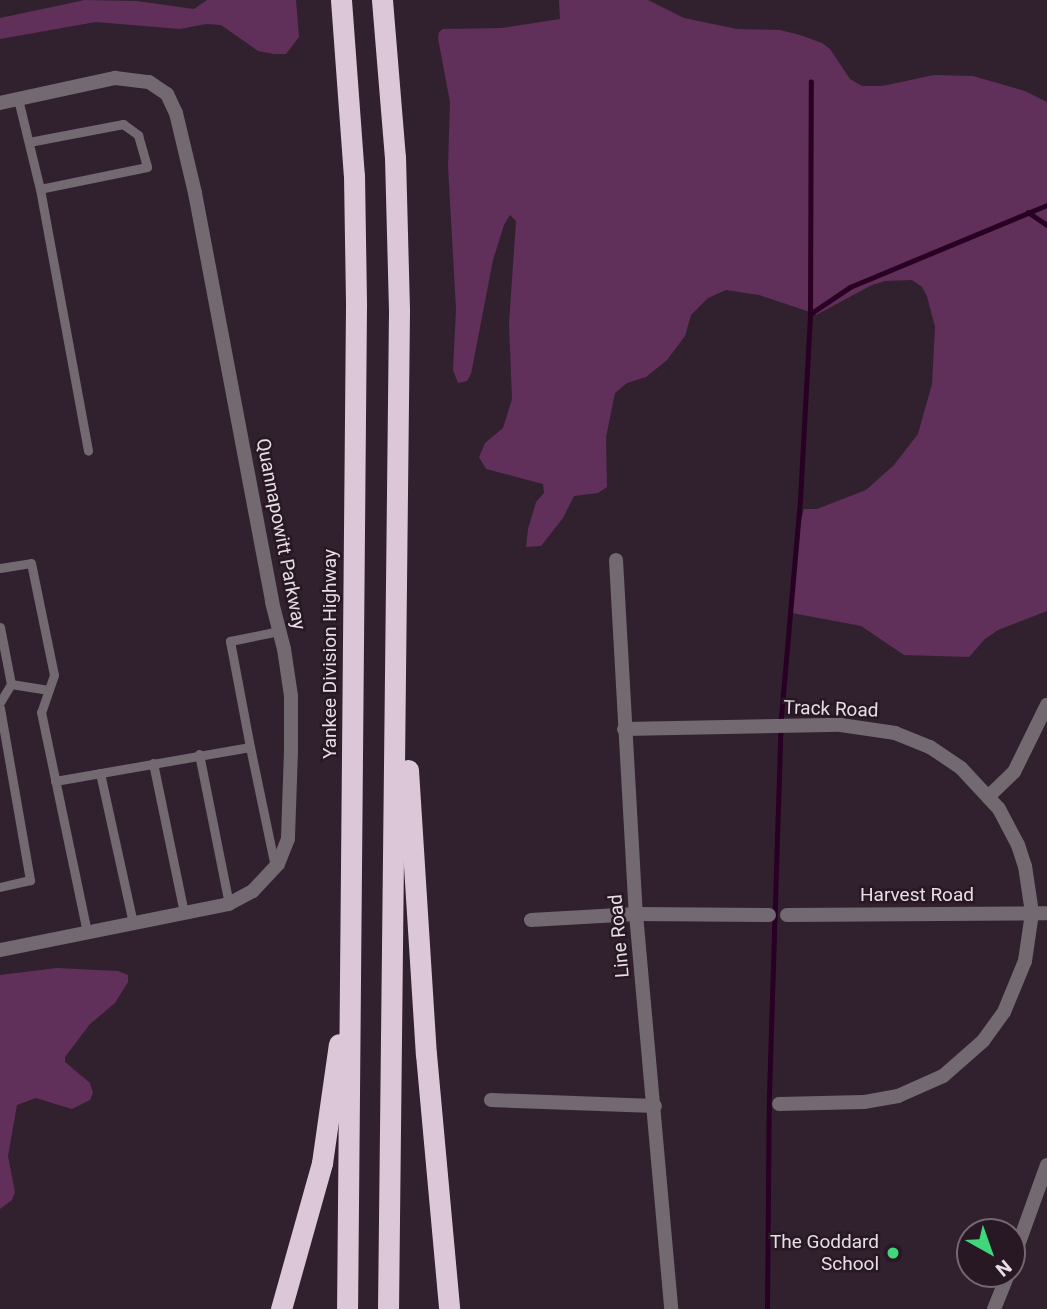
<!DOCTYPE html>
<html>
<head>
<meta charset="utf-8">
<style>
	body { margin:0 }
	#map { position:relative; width:1047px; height:1309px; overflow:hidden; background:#31212e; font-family:Roboto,sans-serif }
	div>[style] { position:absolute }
	.green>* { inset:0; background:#602f5a }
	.stream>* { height:4.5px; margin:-2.25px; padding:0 2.25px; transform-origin:2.25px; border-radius:2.25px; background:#270023 }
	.service>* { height:9px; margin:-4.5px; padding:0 4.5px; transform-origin:4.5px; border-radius:4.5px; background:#726a70 }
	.minor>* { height:14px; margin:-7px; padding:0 7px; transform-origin:7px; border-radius:7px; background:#726a70 }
	.tertiary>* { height:14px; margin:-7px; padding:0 7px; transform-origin:7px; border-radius:7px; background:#726a70 }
	.motorway>* { height:21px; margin:-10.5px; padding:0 10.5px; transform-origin:10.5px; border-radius:10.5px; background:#dcc7d8 }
	.dots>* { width:19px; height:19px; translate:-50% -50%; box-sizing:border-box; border:4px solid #271824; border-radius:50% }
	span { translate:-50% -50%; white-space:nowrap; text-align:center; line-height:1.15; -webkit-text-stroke:5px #271824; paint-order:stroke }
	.street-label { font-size:19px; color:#e7dde5 }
	.poi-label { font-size:19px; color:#e7dde5 }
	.right { translate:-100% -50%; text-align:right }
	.north { position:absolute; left:956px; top:1218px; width:70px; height:70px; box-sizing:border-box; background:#271824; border:2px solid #746771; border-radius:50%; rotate:140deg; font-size:19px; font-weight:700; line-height:28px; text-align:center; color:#e7dde5 }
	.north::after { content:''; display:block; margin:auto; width:24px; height:32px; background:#40d77c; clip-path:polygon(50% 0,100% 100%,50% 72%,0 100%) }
</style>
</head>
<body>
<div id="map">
	<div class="green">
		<i style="clip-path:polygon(85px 0,137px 1px,194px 9px,207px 0,296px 0,299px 37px,286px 54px,274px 54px,258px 51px,221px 25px,206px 24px,180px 29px,96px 22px,0 39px,0 18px)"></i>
		<i style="clip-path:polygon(559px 0,648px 0,684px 18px,737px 29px,780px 30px,800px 35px,822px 43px,830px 49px,850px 79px,862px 86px,882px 86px,934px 75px,973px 76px,1025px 91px,1047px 102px,1047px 611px,998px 630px,985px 639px,969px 657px,904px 655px,861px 626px,792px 613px,796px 538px,804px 509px,817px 509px,866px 490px,894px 465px,918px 434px,932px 384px,935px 327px,927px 296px,922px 287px,912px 280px,885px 281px,872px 285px,816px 315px,816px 309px,807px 311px,759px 295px,726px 290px,708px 298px,691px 315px,685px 336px,667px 360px,646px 377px,627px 383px,615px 393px,606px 437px,607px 487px,598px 493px,574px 496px,563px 518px,541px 546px,526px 547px,528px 529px,536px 502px,544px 493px,543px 484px,486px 469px,479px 457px,485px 443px,503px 428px,512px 399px,509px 324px,516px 221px,510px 215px,504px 225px,493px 260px,471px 374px,467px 381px,458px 383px,453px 370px,456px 309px,448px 166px,450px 102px,438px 38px,439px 32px,443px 29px,502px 28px,560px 19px)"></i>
		<i style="clip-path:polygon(57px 968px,118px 971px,128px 975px,128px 982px,115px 1003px,90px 1024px,65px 1057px,65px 1062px,90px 1083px,93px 1093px,90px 1100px,72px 1109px,36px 1098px,17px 1105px,8px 1156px,15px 1192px,12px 1200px,0 1209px,0 975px)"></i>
	</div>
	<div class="stream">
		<i style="left:1028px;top:212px;width:23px;rotate:34deg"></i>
		<i style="left:810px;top:314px;width:48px;rotate:-34deg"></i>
		<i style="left:850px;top:287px;width:213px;rotate:-22.6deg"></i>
		<i style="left:767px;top:1309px;width:215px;rotate:-89.5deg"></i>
		<i style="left:769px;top:1094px;width:377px;rotate:-88.2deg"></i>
		<i style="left:781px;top:717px;width:218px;rotate:-85deg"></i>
		<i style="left:800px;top:500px;width:186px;rotate:-86.9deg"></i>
		<i style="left:810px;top:314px;width:232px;rotate:-89.8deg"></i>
	</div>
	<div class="service">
		<i style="left:18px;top:99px;width:93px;rotate:76.3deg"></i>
		<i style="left:29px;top:142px;width:96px;rotate:-10.8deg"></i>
		<i style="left:123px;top:124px;width:19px;rotate:36deg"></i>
		<i style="left:138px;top:135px;width:33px;rotate:74deg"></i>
		<i style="left:147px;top:167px;width:109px;rotate:168.4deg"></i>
		<i style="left:40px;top:189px;width:266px;rotate:79.6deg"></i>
		<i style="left:0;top:568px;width:31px;rotate:-9deg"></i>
		<i style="left:31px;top:563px;width:114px;rotate:78.4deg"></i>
		<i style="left:54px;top:675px;width:39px;rotate:109deg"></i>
		<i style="left:41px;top:712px;width:226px;rotate:78.2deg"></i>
		<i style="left:0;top:627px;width:58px;rotate:79.1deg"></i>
		<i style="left:11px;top:684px;width:21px;rotate:121deg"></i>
		<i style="left:11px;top:684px;width:38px;rotate:9deg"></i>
		<i style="left:0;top:708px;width:175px;rotate:80.1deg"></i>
		<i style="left:30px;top:880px;width:31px;rotate:167deg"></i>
		<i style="left:250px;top:747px;width:108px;rotate:-100.7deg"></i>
		<i style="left:230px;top:641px;width:50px;rotate:-11.5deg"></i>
		<i style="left:199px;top:754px;width:153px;rotate:78.7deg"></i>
		<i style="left:153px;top:763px;width:153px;rotate:78.3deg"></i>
		<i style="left:100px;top:773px;width:154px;rotate:77.6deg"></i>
		<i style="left:55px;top:781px;width:198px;rotate:-9.9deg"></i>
		<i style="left:250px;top:747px;width:123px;rotate:78.2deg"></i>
	</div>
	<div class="minor">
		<i style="left:616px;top:560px;width:355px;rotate:86.8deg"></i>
		<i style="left:636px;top:914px;width:397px;rotate:84.9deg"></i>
		<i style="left:624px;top:729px;width:217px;rotate:-1.1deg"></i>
		<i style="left:841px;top:725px;width:55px;rotate:8.4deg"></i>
		<i style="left:895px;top:733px;width:38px;rotate:22deg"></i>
		<i style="left:930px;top:747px;width:37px;rotate:34deg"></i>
		<i style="left:961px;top:768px;width:56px;rotate:47.2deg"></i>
		<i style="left:999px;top:809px;width:41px;rotate:62.2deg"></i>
		<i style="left:1018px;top:845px;width:22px;rotate:72deg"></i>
		<i style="left:1025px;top:866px;width:48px;rotate:81.5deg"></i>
		<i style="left:1032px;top:913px;width:49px;rotate:98.3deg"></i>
		<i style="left:1025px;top:961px;width:55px;rotate:112.4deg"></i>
		<i style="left:1004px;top:1012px;width:36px;rotate:126deg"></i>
		<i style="left:983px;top:1041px;width:53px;rotate:138.8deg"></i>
		<i style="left:943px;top:1076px;width:49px;rotate:156deg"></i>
		<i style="left:898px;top:1096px;width:35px;rotate:170deg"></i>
		<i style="left:864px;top:1102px;width:85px;rotate:178.7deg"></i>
		<i style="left:989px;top:796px;width:35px;rotate:-44deg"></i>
		<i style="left:1014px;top:772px;width:75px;rotate:-63.8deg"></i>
		<i style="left:787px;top:915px;width:260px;rotate:-0.4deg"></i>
		<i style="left:531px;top:920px;width:105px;rotate:-3.3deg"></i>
		<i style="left:636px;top:914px;width:133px;rotate:0.4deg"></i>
		<i style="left:491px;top:1100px;width:164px;rotate:2.1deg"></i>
		<i style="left:1012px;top:1262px;width:103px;rotate:-70.2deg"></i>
		<i style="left:994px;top:1309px;width:38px;rotate:-68deg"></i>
	</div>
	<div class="tertiary">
		<i style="left:0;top:103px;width:118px;rotate:-12.3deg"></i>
		<i style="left:115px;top:78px;width:34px;rotate:7deg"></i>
		<i style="left:149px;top:82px;width:22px;rotate:34deg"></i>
		<i style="left:167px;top:94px;width:21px;rotate:65deg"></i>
		<i style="left:176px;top:113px;width:82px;rotate:76.6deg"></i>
		<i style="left:195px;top:193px;width:416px;rotate:79.3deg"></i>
		<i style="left:272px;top:602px;width:49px;rotate:75.7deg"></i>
		<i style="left:284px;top:649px;width:48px;rotate:81.5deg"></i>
		<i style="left:291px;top:696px;width:55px;rotate:90deg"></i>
		<i style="left:291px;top:751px;width:88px;rotate:92deg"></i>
		<i style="left:288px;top:839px;width:27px;rotate:112deg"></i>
		<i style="left:278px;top:864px;width:37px;rotate:133deg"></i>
		<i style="left:253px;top:891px;width:27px;rotate:152deg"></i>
		<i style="left:229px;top:904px;width:234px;rotate:168.6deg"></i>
	</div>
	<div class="motorway">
		<i style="left:341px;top:0;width:175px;rotate:85.8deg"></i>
		<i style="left:354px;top:175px;width:131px;rotate:89.1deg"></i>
		<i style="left:356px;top:306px;width:1003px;rotate:90.51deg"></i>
		<i style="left:382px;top:0;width:158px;rotate:85.3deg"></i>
		<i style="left:395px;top:157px;width:154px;rotate:88.5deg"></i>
		<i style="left:399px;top:311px;width:998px;rotate:90.63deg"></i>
		<i style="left:408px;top:770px;width:285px;rotate:86.4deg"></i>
		<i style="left:426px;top:1054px;width:256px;rotate:84.8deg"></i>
		<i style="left:281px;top:1309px;width:152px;rotate:-74.3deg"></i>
		<i style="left:322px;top:1163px;width:120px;rotate:-81.9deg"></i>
	</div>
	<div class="dots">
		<i style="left:893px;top:1253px;background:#40d77c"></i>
	</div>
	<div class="street-label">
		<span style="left:281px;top:534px;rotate:79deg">Quannapowitt Parkway</span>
		<span style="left:330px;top:654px;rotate:-90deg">Yankee Division Highway</span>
		<span style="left:831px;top:709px;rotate:2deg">Track Road</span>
		<span style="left:917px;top:895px">Harvest Road</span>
		<span style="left:619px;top:936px;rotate:-95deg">Line Road</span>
	</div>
	<div class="poi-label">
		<span class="right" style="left:879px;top:1253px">The Goddard<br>School</span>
	</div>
	<div class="north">N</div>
</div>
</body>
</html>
